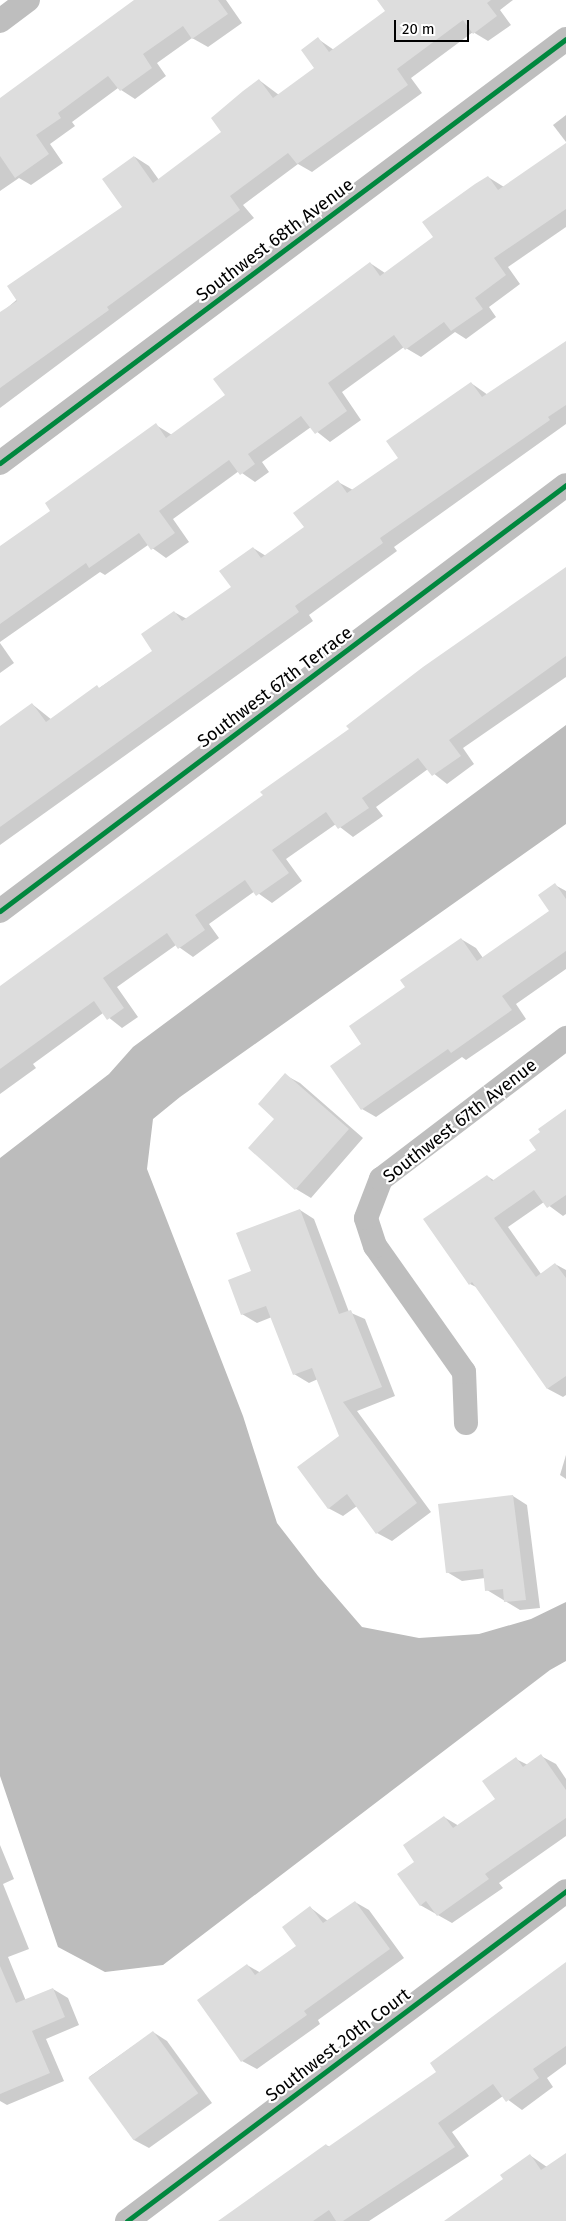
<!DOCTYPE html>
<html>
<head>
<meta charset="utf-8">
<style>
	body { margin:0 }
	#map { position:relative; width:566px; height:2221px; overflow:hidden; background:#fff; font-family:"Fira Sans",sans-serif }
	div>[style] { position:absolute }
	.water>* { inset:0; background:#bcbcbc }
	.shadow>* { inset:0; background:#0003 }
	.building>* { inset:0; background:#ddd; transform-origin:0 0 }
	.street>* { height:24px; margin:-12px; padding:0 12px; transform-origin:12px; border-radius:12px; background:#bebebe }
	.cycleway>* { height:5px; margin:-2.5px; padding:0 2.5px; transform-origin:2.5px; border-radius:2.5px; background:#00873e }
	span { translate:-50% -50%; white-space:nowrap; text-align:center; line-height:1.15; -webkit-text-stroke:4.5px #fff; paint-order:stroke }
	.street-label { font-size:18px; color:#000 }
	.scale { position:absolute; left:394px; top:20px; width:75px; height:22px; box-sizing:border-box; border:2px solid #000; border-top:0; padding-left:6px; font-size:15px; line-height:18px; white-space:nowrap; color:#000; -webkit-text-stroke:4px #fff; paint-order:stroke }
</style>
</head>
<body>
<div id="map">
	<div class="water">
		<i style="clip-path:polygon(566px 725px,566px 824px,180px 1097px,153px 1119px,147px 1169px,243px 1416px,277px 1523px,318px 1576px,362px 1627px,419px 1638px,479px 1634px,531px 1619px,566px 1602px,566px 1661px,550px 1670px,163px 1965px,105px 1972px,58px 1947px,0 1776px,0 1158px,109px 1074px,133px 1047px)"></i>
	</div>
	<div class="shadow">
		<i style="clip-path:polygon(137px 0,226px 0,242px 23px,208px 47px,192px 38px,157px 63px,166px 76px,135px 99px,118px 88px,72px 122px,75px 126px,50px 144px,63px 163px,31px 185px,19px 178px,0 191px,0 101px)"></i>
		<i style="clip-path:polygon(379px 0,513px 0,500px 10px,511px 25px,488px 41px,473px 32px,411px 78px,422px 93px,312px 172px,298px 164px,243px 205px,254px 218px,0 408px,0 314px,124px 208px,135px 157px,149px 166px,159px 180px,223px 132px,259px 80px,279px 95px,316px 68px,318px 39px,334px 50px,387px 11px)"></i>
		<i style="clip-path:polygon(566px 115px,566px 142px,553px 125px)"></i>
		<i style="clip-path:polygon(566px 144px,566px 227px,508px 267px,520px 284px,489px 307px,496px 317px,466px 339px,455px 332px,421px 357px,404px 347px,342px 392px,361px 420px,330px 442px,311px 427px,262px 462px,269px 472px,255px 482px,239px 471px,173px 519px,189px 542px,166px 558px,148px 545px,105px 575px,100px 572px,0 642px,0 547px,52px 511px,156px 425px,172px 435px,226px 396px,370px 263px,385px 273px,435px 238px,488px 177px,504px 187px)"></i>
		<i style="clip-path:polygon(566px 342px,566px 424px,394px 547px,397px 551px,309px 615px,313px 621px,0 845px,0 735px,32px 704px,52px 720px,154px 651px,174px 612px,187px 619px,232px 587px,253px 548px,266px 556px,305px 528px,338px 482px,353px 490px,400px 458px,471px 383px,488px 395px)"></i>
		<i style="clip-path:polygon(566px 568px,566px 677px,463px 748px,474px 764px,447px 784px,428px 769px,376px 807px,383px 816px,353px 837px,336px 824px,286px 859px,302px 881px,272px 903px,255px 891px,209px 924px,219px 938px,193px 957px,176px 945px,117px 987px,138px 1017px,122px 1028px,103px 1013px,33px 1064px,36px 1068px,0 1094px,0 996px)"></i>
		<i style="clip-path:polygon(0 643px,14px 663px,0 673px)"></i>
		<i style="clip-path:polygon(555px 885px,566px 891px,566px 969px,516px 1004px,526px 1019px,466px 1060px,462px 1057px,376px 1117px,362px 1109px,363px 1045px,407px 987px,461px 939px,476px 948px,483px 958px,550px 911px)"></i>
		<i style="clip-path:polygon(285px 1075px,300px 1083px,363px 1138px,311px 1198px,296px 1189px,250px 1148px,276px 1118px)"></i>
		<i style="clip-path:polygon(566px 1110px,566px 1214px,563px 1216px,544px 1202px,508px 1227px,541px 1274px,555px 1264px,566px 1270px,566px 1395px,563px 1397px,548px 1389px,478px 1288px,470px 1284px,487px 1176px,495px 1181px,537px 1150px)"></i>
		<i style="clip-path:polygon(300px 1210px,314px 1219px,349px 1312px,365px 1319px,395px 1396px,357px 1411px,431px 1512px,392px 1541px,377px 1533px,357px 1506px,343px 1516px,328px 1508px,340px 1436px,318px 1379px,309px 1383px,294px 1374px,272px 1317px,257px 1323px,242px 1314px,252px 1272px)"></i>
		<i style="clip-path:polygon(566px 1455px,566px 1479px,560px 1475px)"></i>
		<i style="clip-path:polygon(513px 1496px,527px 1505px,540px 1608px,520px 1610px,487px 1590px,485px 1578px,462px 1581px,447px 1572px)"></i>
		<i style="clip-path:polygon(541px 1756px,556px 1764px,566px 1779px,566px 1836px,499px 1883px,503px 1888px,452px 1923px,420px 1905px,416px 1862px,444px 1817px,459px 1826px,497px 1800px,516px 1759px,528px 1765px)"></i>
		<i style="clip-path:polygon(0 1845px,14px 1879px,3px 1884px,29px 1949px,8px 1957px,26px 2001px,53px 1989px,68px 1998px,79px 2025px,46px 2039px,64px 2081px,7px 2105px,0 2101px)"></i>
		<i style="clip-path:polygon(355px 1902px,369px 1910px,404px 1958px,318px 2020px,320px 2024px,257px 2069px,242px 2061px,247px 1965px,261px 1973px,298px 1947px,311px 1908px,328px 1921px)"></i>
		<i style="clip-path:polygon(566px 1964px,566px 2064px,547px 2078px,553px 2087px,522px 2110px,503px 2096px,452px 2132px,469px 2156px,369px 2221px,220px 2221px,326px 2145px,330px 2147px,438px 2072px)"></i>
		<i style="clip-path:polygon(153px 2032px,167px 2041px,212px 2103px,149px 2148px,134px 2140px,89px 2077px)"></i>
		<i style="clip-path:polygon(566px 2154px,566px 2221px,446px 2221px,505px 2179px,531px 2156px,547px 2167px)"></i>
	</div>
	<div class="building">
		<i style="clip-path:polygon(134px 0,218px 0,228px 14px,192px 39px,183px 26px,143px 54px,152px 68px,120px 91px,108px 76px,58px 113px,61px 118px,36px 135px,49px 154px,15px 178px,0 156px,0 98px)"></i>
		<i style="clip-path:polygon(377px 0,491px 0,487px 3px,497px 16px,473px 34px,463px 20px,397px 69px,408px 85px,297px 164px,288px 153px,230px 196px,240px 210px,107px 307px,109px 310px,0 388px,0 312px,17px 301px,7px 286px,122px 207px,102px 179px,134px 156px,153px 183px,221px 132px,211px 118px,243px 91px,259px 79px,273px 98px,314px 68px,301px 50px,318px 37px,329px 52px,385px 11px)"></i>
		<i style="clip-path:polygon(566px 143px,566px 209px,494px 258px,506px 275px,475px 298px,483px 309px,451px 331px,444px 322px,405px 350px,394px 335px,328px 383px,347px 411px,315px 434px,301px 416px,248px 454px,255px 464px,240px 475px,229px 460px,159px 511px,175px 533px,151px 550px,139px 533px,89px 568px,86px 563px,0 624px,0 546px,50px 511px,45px 503px,156px 423px,166px 438px,225px 395px,213px 379px,370px 262px,380px 276px,433px 237px,422px 222px,475px 184px,488px 176px,498px 190px)"></i>
		<i style="clip-path:polygon(566px 341px,566px 405px,548px 417px,550px 420px,380px 538px,383px 543px,295px 606px,299px 612px,0 827px,0 726px,32px 703px,46px 722px,97px 685px,99px 688px,152px 651px,141px 634px,174px 611px,182px 621px,231px 587px,219px 571px,253px 547px,261px 558px,304px 527px,293px 513px,338px 480px,347px 493px,398px 458px,386px 441px,471px 382px,482px 397px)"></i>
		<i style="clip-path:polygon(566px 567px,566px 656px,449px 740px,461px 756px,432px 776px,418px 758px,362px 798px,369px 808px,338px 829px,326px 812px,272px 850px,289px 873px,256px 896px,245px 880px,195px 915px,205px 930px,178px 949px,167px 933px,103px 978px,124px 1008px,107px 1020px,94px 1001px,0 1069px,0 986px,263px 795px,260px 792px,349px 729px,346px 726px,423px 667px)"></i>
		<i style="clip-path:polygon(555px 883px,566px 899px,566px 951px,502px 996px,512px 1010px,451px 1053px,448px 1049px,361px 1110px,330px 1066px,361px 1044px,349px 1026px,405px 987px,400px 980px,461px 938px,477px 961px,549px 911px,538px 895px)"></i>
		<i style="clip-path:polygon(285px 1073px,349px 1129px,295px 1190px,248px 1148px,274px 1119px,258px 1104px)"></i>
		<i style="clip-path:polygon(566px 1109px,566px 1195px,547px 1208px,534px 1190px,494px 1218px,536px 1277px,555px 1263px,566px 1278px,566px 1376px,547px 1389px,472px 1282px,469px 1285px,423px 1219px,487px 1175px,492px 1181px,536px 1150px,529px 1140px,540px 1132px,538px 1129px)"></i>
		<i style="clip-path:polygon(300px 1209px,339px 1314px,351px 1310px,382px 1387px,343px 1402px,417px 1503px,376px 1534px,347px 1494px,328px 1509px,297px 1467px,339px 1436px,312px 1368px,293px 1375px,266px 1306px,241px 1315px,228px 1280px,251px 1271px,236px 1233px)"></i>
		<i style="clip-path:polygon(513px 1495px,526px 1600px,504px 1602px,503px 1589px,485px 1591px,483px 1569px,446px 1573px,438px 1504px)"></i>
		<i style="clip-path:polygon(541px 1754px,566px 1790px,566px 1818px,485px 1874px,489px 1879px,437px 1916px,426px 1901px,420px 1906px,397px 1874px,414px 1862px,403px 1845px,444px 1816px,453px 1828px,495px 1799px,482px 1781px,516px 1757px,523px 1767px)"></i>
		<i style="clip-path:polygon(355px 1901px,390px 1949px,304px 2011px,307px 2015px,241px 2062px,197px 2000px,247px 1964px,255px 1975px,296px 1946px,282px 1927px,310px 1906px,323px 1923px)"></i>
		<i style="clip-path:polygon(566px 1962px,566px 2046px,533px 2069px,539px 2078px,506px 2102px,493px 2084px,438px 2123px,455px 2147px,343px 2221px,336px 2221px,329px 2210px,313px 2221px,218px 2221px,326px 2144px,328px 2147px,436px 2072px,430px 2063px)"></i>
		<i style="clip-path:polygon(0 1966px,16px 2003px,53px 1988px,65px 2017px,32px 2031px,50px 2073px,0 2094px)"></i>
		<i style="left:153px;top:2031px;width:77px;height:80px;rotate:54deg"></i>
		<i style="clip-path:polygon(566px 2153px,566px 2221px,444px 2221px,503px 2179px,500px 2175px,530px 2154px,541px 2170px)"></i>
	</div>
	<div class="street">
		<i style="left:0;top:21px;width:35px;rotate:-37deg"></i>
		<i style="left:0;top:463px;width:707px;rotate:-36.84deg"></i>
		<i style="left:0;top:911px;width:708px;rotate:-36.97deg"></i>
		<i style="left:466px;top:1423px;width:51px;rotate:-92.2deg"></i>
		<i style="left:464px;top:1372px;width:154px;rotate:-125.2deg"></i>
		<i style="left:375px;top:1246px;width:29px;rotate:-108deg"></i>
		<i style="left:366px;top:1218px;width:42px;rotate:-69deg"></i>
		<i style="left:381px;top:1179px;width:233px;rotate:-37.3deg"></i>
		<i style="left:127px;top:2221px;width:549px;rotate:-36.93deg"></i>
	</div>
	<div class="cycleway">
		<i style="left:0;top:463px;width:707px;rotate:-36.84deg"></i>
		<i style="left:0;top:911px;width:708px;rotate:-36.97deg"></i>
		<i style="left:127px;top:2221px;width:549px;rotate:-36.93deg"></i>
	</div>
	<div class="street-label">
		<span style="left:275px;top:240px;rotate:-37deg">Southwest 68th Avenue</span>
		<span style="left:275px;top:687px;rotate:-37deg">Southwest 67th Terrace</span>
		<span style="left:460px;top:1121px;rotate:-38deg">Southwest 67th Avenue</span>
		<span style="left:338px;top:2045px;rotate:-37deg">Southwest 20th Court</span>
	</div>
	<div class="scale">20 m</div>
</div>
</body>
</html>
